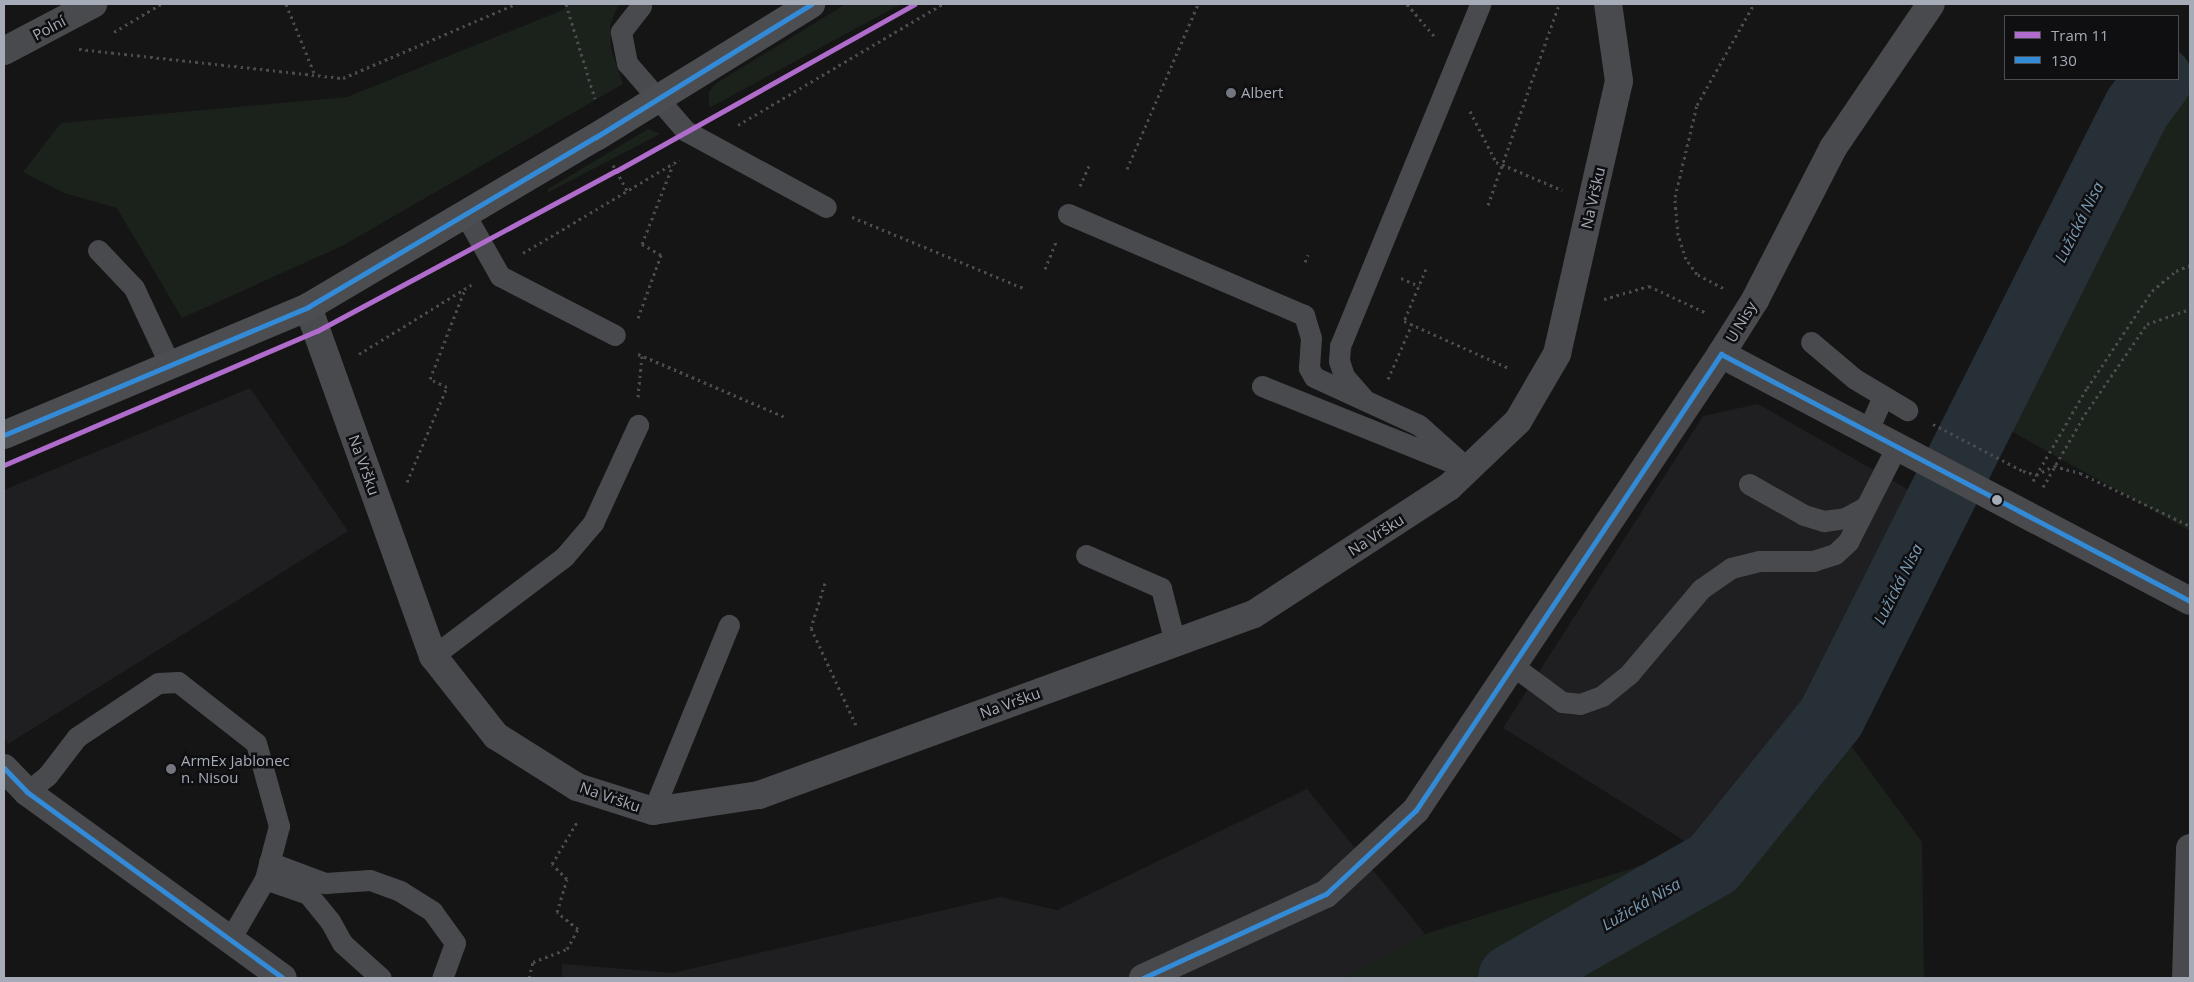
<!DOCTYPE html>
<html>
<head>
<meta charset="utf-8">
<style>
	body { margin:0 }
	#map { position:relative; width:2194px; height:982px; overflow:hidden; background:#151515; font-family:"Open Sans",sans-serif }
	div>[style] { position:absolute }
	.built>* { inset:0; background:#1f1f21 }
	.green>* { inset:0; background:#1b221b }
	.river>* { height:68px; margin:-34px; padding:0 34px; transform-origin:34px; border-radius:34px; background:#273037 }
	.path>* { height:3px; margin-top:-1.5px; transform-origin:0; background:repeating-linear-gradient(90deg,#4b4c50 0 2.5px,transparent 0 6.5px) }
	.service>* { height:21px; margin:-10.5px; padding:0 10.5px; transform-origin:10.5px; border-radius:10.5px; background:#494a4e }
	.minor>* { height:28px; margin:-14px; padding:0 14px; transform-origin:14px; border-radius:14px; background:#494a4e }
	.primary>* { height:28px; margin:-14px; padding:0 14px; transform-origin:14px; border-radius:14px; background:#4b4d50 }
	.bus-1>* { height:5px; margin:-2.5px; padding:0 2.5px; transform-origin:2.5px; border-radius:2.5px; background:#338bd7 }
	.tram-1>* { height:5px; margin:-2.5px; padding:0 2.5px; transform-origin:2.5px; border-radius:2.5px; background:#b06ccc }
	.dots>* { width:14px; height:14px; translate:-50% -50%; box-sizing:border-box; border:2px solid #0f0f11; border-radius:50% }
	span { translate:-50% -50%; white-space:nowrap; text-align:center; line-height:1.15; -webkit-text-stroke:5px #0f0f11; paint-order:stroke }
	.street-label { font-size:15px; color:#a5abb7 }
	.poi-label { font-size:15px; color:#a5abb7 }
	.left { translate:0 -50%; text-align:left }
	.water-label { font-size:16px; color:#7a9bb3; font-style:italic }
	.frame { position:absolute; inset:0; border:5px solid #a5abb7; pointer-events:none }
	.legend { position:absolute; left:2004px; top:15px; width:175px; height:65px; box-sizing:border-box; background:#0f0f11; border:1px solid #4b4d53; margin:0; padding:6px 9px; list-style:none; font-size:15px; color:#a5abb7 }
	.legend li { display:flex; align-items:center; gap:10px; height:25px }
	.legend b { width:25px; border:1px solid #4b4d53 }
</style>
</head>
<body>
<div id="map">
	<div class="built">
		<i style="clip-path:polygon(250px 388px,348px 531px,8px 744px,4px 736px,4px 490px)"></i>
		<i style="clip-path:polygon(1758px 404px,1916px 494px,1818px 701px,1713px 837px,1696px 848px,1503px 728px,1703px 416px)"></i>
		<i style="clip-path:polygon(1307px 789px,1425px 934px,1345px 978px,562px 978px,562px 964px,673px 973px,1000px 897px,1057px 910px)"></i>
	</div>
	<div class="green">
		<i style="clip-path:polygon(568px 4px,619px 4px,610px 25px,611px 49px,623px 84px,342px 246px,182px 318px,117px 208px,64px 193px,23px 172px,61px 123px,347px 97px,563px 10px)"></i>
		<i style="clip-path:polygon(846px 4px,901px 4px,711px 107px,709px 105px,709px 92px,715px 84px)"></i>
		<i style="clip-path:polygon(2190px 64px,2190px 531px,2002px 426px)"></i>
		<i style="clip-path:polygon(648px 129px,660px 134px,547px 193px,548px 189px)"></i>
		<i style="clip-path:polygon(1818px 701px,1922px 842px,1924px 978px,1345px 978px,1425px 934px,1696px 848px,1713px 837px)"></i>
	</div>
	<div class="river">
		<i style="left:1512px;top:978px;width:231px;rotate:-29.6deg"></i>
		<i style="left:1713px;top:864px;width:188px;rotate:-51.1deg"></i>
		<i style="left:1831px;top:718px;width:682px;rotate:-63.36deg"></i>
		<i style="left:2137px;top:108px;width:36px;rotate:-53deg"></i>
	</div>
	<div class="path">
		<i style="left:286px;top:4px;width:77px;rotate:67.8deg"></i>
		<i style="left:566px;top:4px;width:99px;rotate:73deg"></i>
		<i style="left:1407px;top:4px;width:42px;rotate:49.8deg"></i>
		<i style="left:114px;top:32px;width:55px;rotate:-30.8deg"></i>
		<i style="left:79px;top:49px;width:266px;rotate:6.3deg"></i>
		<i style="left:343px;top:78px;width:188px;rotate:-23.2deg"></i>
		<i style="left:1470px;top:111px;width:57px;rotate:63deg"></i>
		<i style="left:1496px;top:162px;width:72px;rotate:23deg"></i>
		<i style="left:738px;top:125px;width:238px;rotate:-30.6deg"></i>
		<i style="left:613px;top:165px;width:29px;rotate:61deg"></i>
		<i style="left:1127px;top:169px;width:180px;rotate:-66.7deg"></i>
		<i style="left:1080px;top:186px;width:24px;rotate:-66deg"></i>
		<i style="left:1488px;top:205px;width:213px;rotate:-70.5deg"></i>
		<i style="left:852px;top:217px;width:185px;rotate:22.5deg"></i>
		<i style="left:523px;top:253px;width:182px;rotate:-30.8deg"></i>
		<i style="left:1305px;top:262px;width:8px;rotate:-67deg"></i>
		<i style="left:1045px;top:269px;width:29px;rotate:-68deg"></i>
		<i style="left:1426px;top:269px;width:56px;rotate:112.9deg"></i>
		<i style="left:1404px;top:321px;width:117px;rotate:24.2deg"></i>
		<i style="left:1401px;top:278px;width:20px;rotate:24deg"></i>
		<i style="left:1723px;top:288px;width:30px;rotate:-152deg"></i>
		<i style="left:1697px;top:274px;width:19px;rotate:-126deg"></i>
		<i style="left:1686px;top:259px;width:25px;rotate:-108deg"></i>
		<i style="left:1678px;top:235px;width:38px;rotate:-95deg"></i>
		<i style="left:1675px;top:197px;width:95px;rotate:-76.6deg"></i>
		<i style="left:1697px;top:105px;width:116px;rotate:-60.6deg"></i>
		<i style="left:1604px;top:299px;width:47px;rotate:-16.1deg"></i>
		<i style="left:1649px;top:286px;width:64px;rotate:25deg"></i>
		<i style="left:638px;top:318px;width:67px;rotate:-69.9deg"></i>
		<i style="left:661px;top:255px;width:22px;rotate:-150deg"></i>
		<i style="left:642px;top:244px;width:85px;rotate:-68.6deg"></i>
		<i style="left:359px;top:354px;width:132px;rotate:-31.6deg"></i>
		<i style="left:638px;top:354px;width:162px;rotate:23.2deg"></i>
		<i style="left:1388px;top:379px;width:60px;rotate:-66.4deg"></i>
		<i style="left:638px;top:397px;width:41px;rotate:-84.4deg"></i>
		<i style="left:1933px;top:424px;width:102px;rotate:27.6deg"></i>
		<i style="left:2023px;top:471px;width:14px;rotate:17deg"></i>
		<i style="left:2036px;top:475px;width:20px;rotate:-27deg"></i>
		<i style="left:2054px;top:466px;width:27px;rotate:15deg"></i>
		<i style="left:2080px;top:473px;width:122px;rotate:25.7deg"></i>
		<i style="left:2033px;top:481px;width:108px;rotate:-59.9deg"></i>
		<i style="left:2087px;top:388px;width:117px;rotate:-56.2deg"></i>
		<i style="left:2152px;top:291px;width:31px;rotate:-40deg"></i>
		<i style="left:2176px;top:271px;width:15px;rotate:-23deg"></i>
		<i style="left:407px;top:482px;width:103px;rotate:-67.2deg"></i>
		<i style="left:447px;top:387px;width:19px;rotate:-155deg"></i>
		<i style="left:430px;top:379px;width:97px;rotate:-68.7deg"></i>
		<i style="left:2043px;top:487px;width:84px;rotate:-60.1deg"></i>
		<i style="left:2085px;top:414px;width:109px;rotate:-55.4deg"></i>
		<i style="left:2147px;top:324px;width:46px;rotate:-19.2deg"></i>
		<i style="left:825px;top:583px;width:47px;rotate:107.3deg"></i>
		<i style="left:811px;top:628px;width:107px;rotate:65.1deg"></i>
		<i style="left:529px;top:978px;width:16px;rotate:-76deg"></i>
		<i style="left:533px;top:962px;width:36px;rotate:-21deg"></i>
		<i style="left:567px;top:949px;width:23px;rotate:-61deg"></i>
		<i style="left:578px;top:929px;width:27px;rotate:-141deg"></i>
		<i style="left:557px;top:912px;width:34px;rotate:-73deg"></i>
		<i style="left:567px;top:879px;width:21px;rotate:-135deg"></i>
		<i style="left:552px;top:864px;width:49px;rotate:-59.2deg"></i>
	</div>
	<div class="service">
		<i style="left:641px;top:6px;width:33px;rotate:128deg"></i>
		<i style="left:621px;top:32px;width:32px;rotate:79deg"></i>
		<i style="left:627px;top:63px;width:90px;rotate:49.1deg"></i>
		<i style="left:686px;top:131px;width:159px;rotate:28.5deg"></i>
		<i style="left:1068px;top:214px;width:257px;rotate:23.2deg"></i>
		<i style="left:1304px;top:315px;width:24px;rotate:73deg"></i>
		<i style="left:1311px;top:338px;width:30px;rotate:94deg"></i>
		<i style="left:1309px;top:368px;width:10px;rotate:61deg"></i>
		<i style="left:1314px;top:377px;width:115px;rotate:24.6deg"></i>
		<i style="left:1419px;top:425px;width:66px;rotate:41.9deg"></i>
		<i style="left:466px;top:216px;width:69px;rotate:60.5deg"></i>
		<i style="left:500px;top:276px;width:129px;rotate:27.2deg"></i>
		<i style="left:98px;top:250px;width:52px;rotate:46.5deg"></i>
		<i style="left:134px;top:288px;width:85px;rotate:64.9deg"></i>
		<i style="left:1811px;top:342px;width:57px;rotate:40.1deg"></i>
		<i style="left:1855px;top:379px;width:61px;rotate:30.8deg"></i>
		<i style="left:1262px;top:386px;width:207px;rotate:21.9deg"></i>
		<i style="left:1363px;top:398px;width:29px;rotate:-131deg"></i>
		<i style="left:1344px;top:376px;width:16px;rotate:-108deg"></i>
		<i style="left:1339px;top:361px;width:15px;rotate:-86deg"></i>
		<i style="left:1340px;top:346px;width:370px;rotate:-67.7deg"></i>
		<i style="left:1868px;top:430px;width:37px;rotate:-66deg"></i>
		<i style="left:1749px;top:484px;width:63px;rotate:29.4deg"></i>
		<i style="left:1804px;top:515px;width:21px;rotate:17deg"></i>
		<i style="left:1824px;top:521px;width:21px;rotate:-8deg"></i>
		<i style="left:1845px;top:518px;width:21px;rotate:-28deg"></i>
		<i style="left:1086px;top:555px;width:82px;rotate:23.7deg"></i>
		<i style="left:1161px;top:588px;width:57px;rotate:75.7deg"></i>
		<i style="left:433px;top:656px;width:164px;rotate:-37.1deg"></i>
		<i style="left:564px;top:557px;width:45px;rotate:-49.5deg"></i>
		<i style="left:593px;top:523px;width:108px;rotate:-65.3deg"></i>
		<i style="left:1512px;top:665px;width:62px;rotate:36.5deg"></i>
		<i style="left:1562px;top:702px;width:18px;rotate:6deg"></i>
		<i style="left:1580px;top:704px;width:23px;rotate:-20deg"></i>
		<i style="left:1602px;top:696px;width:36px;rotate:-39deg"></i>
		<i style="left:1630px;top:673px;width:110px;rotate:-49.8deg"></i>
		<i style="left:1701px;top:589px;width:37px;rotate:-35deg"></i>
		<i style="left:1731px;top:568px;width:29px;rotate:-14deg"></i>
		<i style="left:1759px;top:561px;width:54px"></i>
		<i style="left:1813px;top:561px;width:23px;rotate:-18deg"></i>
		<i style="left:1835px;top:554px;width:18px;rotate:-43deg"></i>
		<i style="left:1848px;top:542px;width:108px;rotate:-63deg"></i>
		<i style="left:27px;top:792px;width:26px;rotate:-39deg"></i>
		<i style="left:47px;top:776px;width:49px;rotate:-52.4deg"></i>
		<i style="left:77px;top:737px;width:97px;rotate:-33.7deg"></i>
		<i style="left:158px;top:683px;width:20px;rotate:-3deg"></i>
		<i style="left:178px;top:682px;width:99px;rotate:38deg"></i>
		<i style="left:256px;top:743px;width:86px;rotate:74.5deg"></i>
		<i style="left:279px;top:826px;width:55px;rotate:104.8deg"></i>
		<i style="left:265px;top:879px;width:72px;rotate:120.1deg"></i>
		<i style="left:653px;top:811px;width:201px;rotate:-67.8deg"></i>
		<i style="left:269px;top:862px;width:60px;rotate:20.6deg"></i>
		<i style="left:325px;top:883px;width:45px;rotate:-3.8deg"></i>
		<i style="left:370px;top:880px;width:32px;rotate:20deg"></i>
		<i style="left:400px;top:891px;width:38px;rotate:32deg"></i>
		<i style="left:432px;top:911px;width:39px;rotate:54deg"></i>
		<i style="left:455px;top:943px;width:37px;rotate:110deg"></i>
		<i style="left:265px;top:879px;width:46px;rotate:19.2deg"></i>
		<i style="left:308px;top:894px;width:35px;rotate:51deg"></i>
		<i style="left:330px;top:921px;width:25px;rotate:61deg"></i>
		<i style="left:342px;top:943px;width:52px;rotate:41.9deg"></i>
	</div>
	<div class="minor">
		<i style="left:4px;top:51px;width:101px;rotate:-27.8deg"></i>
		<i style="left:308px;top:307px;width:371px;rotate:70.3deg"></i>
		<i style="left:433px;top:656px;width:102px;rotate:51.8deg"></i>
		<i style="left:496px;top:736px;width:96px;rotate:32.2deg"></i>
		<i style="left:577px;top:787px;width:80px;rotate:17.5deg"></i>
		<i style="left:653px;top:811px;width:107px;rotate:-8.6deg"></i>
		<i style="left:759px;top:795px;width:527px;rotate:-20.09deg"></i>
		<i style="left:1254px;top:614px;width:233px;rotate:-33.1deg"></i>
		<i style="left:1449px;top:487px;width:95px;rotate:-43.7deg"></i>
		<i style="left:1518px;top:421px;width:78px;rotate:-59.8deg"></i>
		<i style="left:1557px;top:354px;width:280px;rotate:-77.2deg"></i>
		<i style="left:1619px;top:81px;width:78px;rotate:-98.1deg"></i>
		<i style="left:1721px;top:354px;width:530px;rotate:27.77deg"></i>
		<i style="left:4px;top:768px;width:33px;rotate:46deg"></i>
		<i style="left:27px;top:792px;width:316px;rotate:36deg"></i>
		<i style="left:1143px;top:978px;width:201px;rotate:-24.7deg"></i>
		<i style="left:1326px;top:894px;width:123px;rotate:-43deg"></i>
		<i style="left:1416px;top:810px;width:549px;rotate:-56.22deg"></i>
		<i style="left:1721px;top:354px;width:64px;rotate:-57.8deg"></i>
		<i style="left:1755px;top:300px;width:171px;rotate:-62.8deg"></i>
		<i style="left:1833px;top:148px;width:174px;rotate:-55.8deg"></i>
		<i style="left:2186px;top:978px;width:130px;rotate:-88.2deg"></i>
	</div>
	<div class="primary">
		<i style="left:4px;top:435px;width:330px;rotate:-22.8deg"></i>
		<i style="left:308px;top:307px;width:334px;rotate:-30.6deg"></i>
		<i style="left:596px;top:137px;width:253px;rotate:-31.7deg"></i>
	</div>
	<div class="bus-1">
		<i style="left:4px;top:435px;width:330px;rotate:-22.8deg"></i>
		<i style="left:308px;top:307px;width:334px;rotate:-30.6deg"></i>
		<i style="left:596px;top:137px;width:253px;rotate:-31.7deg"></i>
		<i style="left:4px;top:768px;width:33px;rotate:46deg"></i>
		<i style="left:27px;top:792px;width:316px;rotate:36deg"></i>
		<i style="left:1143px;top:978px;width:201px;rotate:-24.7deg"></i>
		<i style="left:1326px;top:894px;width:123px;rotate:-43deg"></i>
		<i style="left:1416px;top:810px;width:549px;rotate:-56.22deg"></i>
		<i style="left:1721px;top:354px;width:530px;rotate:27.77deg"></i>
	</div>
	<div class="tram-1">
		<i style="left:4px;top:465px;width:340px;rotate:-23.2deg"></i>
		<i style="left:317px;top:331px;width:339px;rotate:-28.2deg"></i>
		<i style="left:616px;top:171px;width:342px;rotate:-29.2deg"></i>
	</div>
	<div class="dots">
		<i style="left:1231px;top:93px;background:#73767e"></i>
		<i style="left:1997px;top:500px;background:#a5abb7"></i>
		<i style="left:171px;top:769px;background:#73767e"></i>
	</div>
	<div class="street-label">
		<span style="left:49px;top:28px;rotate:-28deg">Polní</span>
		<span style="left:1593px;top:198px;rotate:-77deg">Na Vršku</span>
		<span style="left:1741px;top:322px;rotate:-59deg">U Nisy</span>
		<span style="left:364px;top:465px;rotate:70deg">Na Vršku</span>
		<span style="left:1376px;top:535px;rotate:-33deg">Na Vršku</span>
		<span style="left:1010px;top:703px;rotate:-20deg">Na Vršku</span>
		<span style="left:610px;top:797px;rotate:19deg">Na Vršku</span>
	</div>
	<div class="poi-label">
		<span class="left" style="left:1241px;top:93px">Albert</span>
		<span class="left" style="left:181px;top:769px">ArmEx Jablonec<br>n. Nisou</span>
	</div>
	<div class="water-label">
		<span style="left:2079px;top:222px;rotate:-63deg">Lužická Nisa</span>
		<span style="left:1898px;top:584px;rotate:-63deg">Lužická Nisa</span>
		<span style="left:1641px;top:904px;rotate:-30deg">Lužická Nisa</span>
	</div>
	<div class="frame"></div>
	<ul class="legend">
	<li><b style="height:6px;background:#b06ccc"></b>Tram 11</li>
	<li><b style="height:6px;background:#338bd7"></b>130</li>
	</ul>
</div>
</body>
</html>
